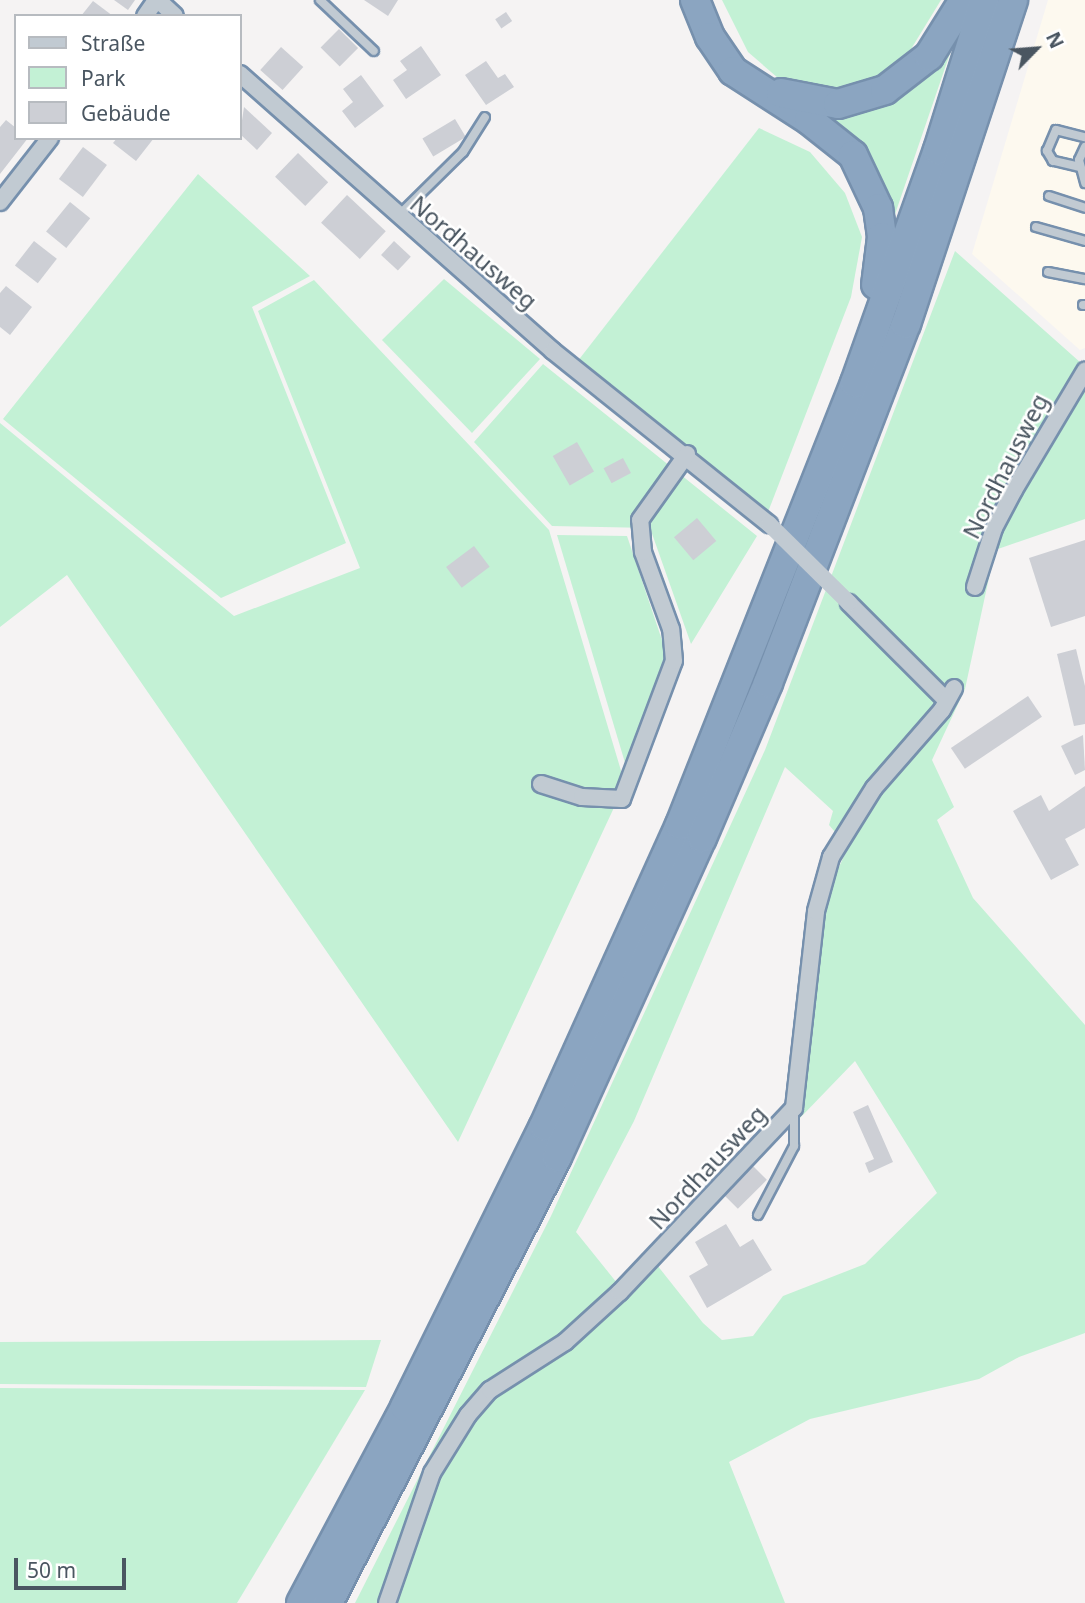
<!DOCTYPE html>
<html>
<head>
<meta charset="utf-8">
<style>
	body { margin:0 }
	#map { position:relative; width:1085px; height:1603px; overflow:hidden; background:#f5f3f3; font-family:"Noto Sans",sans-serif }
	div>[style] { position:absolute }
	.commercial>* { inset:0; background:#fdf9ef }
	.green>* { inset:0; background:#c3f1d5 }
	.building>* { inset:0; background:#cdcfd5; transform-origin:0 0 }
	.roads { filter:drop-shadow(2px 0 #7690ad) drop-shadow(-2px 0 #7690ad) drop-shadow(0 2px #7690ad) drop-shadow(0 -2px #7690ad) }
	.lane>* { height:8px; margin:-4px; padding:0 4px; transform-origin:4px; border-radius:4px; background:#c1cad2 }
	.street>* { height:16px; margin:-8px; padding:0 8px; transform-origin:8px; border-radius:8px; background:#c1cad2 }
	.highway>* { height:28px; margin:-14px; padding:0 14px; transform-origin:14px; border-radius:14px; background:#8ba5c1 }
	.street-bridge>* { height:16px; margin:-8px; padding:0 8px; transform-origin:8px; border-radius:8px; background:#c1cad2 }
	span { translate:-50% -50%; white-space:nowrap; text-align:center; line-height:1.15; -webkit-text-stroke:5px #fff; paint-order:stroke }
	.street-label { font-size:24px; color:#4a5661 }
	.legend { position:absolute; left:14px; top:14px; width:228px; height:126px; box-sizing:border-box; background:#fff; border:2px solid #b7bbc0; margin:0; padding:9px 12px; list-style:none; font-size:21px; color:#4a5661 }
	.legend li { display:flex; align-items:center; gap:14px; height:35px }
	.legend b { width:35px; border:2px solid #b7bbc0 }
	.north { position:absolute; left:1001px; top:14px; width:70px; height:70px; -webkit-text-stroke:5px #fff; paint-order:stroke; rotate:65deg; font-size:19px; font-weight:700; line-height:28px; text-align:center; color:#4a5661 }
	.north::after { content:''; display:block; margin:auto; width:24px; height:32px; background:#4a5661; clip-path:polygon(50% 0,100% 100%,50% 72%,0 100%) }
	.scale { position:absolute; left:14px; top:1558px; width:112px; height:32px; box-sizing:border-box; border:4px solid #4a5661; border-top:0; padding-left:9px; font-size:21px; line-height:24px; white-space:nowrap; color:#4a5661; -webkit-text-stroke:5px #fff; paint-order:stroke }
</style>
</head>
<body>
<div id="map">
	<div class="commercial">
		<i style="clip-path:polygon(1048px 0,1085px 0,1085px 348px,1080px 350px,972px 254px)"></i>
	</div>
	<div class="green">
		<i style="clip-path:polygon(722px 0,941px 0,908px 54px,886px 73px,858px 86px,817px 90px,778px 78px,748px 52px)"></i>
		<i style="clip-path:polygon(959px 27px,891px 226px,804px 108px,847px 110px)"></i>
		<i style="clip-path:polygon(759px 128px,810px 152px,845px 193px,862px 237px,851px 297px,768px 512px,577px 362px)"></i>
		<i style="clip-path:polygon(198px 174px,310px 276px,252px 307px,346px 543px,221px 598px,3px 419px)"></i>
		<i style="clip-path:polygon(evenodd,955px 251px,1081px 363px,1085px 376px,1085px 519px,995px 550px,965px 689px,932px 760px,954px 807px,937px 820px,973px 898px,1085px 1025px,1085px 1333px,1019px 1357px,979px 1379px,810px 1419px,729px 1462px,785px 1603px,355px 1603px,551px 1216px,765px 750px,955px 251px,785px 767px,833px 811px,829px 825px,848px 847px,826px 896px,800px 1118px,855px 1061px,937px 1193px,865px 1264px,783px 1296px,753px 1336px,722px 1340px,703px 1323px,657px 1265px,611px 1312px,617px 1283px,576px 1232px,634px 1121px,785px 767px)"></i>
		<i style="clip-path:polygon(444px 279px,540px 359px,472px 433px,382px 340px)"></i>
		<i style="clip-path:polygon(314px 280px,549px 530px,625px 784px,458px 1142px,67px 575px,0 627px,0 423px,234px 616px,360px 568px,258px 311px)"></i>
		<i style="clip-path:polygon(543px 364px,757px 536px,691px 644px,650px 528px,552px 526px,474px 442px)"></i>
		<i style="clip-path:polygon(557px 535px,627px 536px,666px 652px,626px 766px)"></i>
		<i style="clip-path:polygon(381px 1340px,366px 1387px,0 1384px,0 1342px)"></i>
		<i style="clip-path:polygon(0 1388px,365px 1390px,237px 1603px,0 1603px)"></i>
	</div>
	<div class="building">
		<i style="clip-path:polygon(114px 0,135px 0,128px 10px)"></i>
		<i style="clip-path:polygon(364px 0,398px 0,388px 16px)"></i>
		<i style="clip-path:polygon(93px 1px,113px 16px,81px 16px)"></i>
		<i style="left:506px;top:12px;width:11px;height:13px;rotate:56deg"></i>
		<i style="left:339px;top:29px;width:27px;height:26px;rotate:45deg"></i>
		<i style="clip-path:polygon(421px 46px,441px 75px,406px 99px,393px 80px,407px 70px,400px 61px)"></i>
		<i style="left:281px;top:47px;width:30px;height:31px;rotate:42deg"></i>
		<i style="clip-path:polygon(486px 61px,498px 78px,505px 74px,514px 87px,486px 105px,465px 75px)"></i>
		<i style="clip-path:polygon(361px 75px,384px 106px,355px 128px,342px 111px,353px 102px,343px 89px)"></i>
		<i style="clip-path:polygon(244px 107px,272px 133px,257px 150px,240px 134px)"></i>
		<i style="left:455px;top:119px;width:21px;height:38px;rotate:59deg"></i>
		<i style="clip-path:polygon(6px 120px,16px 128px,16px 138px,28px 138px,0 174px,0 127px)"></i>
		<i style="clip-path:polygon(117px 138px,154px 138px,136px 161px,113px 143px)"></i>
		<i style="left:83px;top:147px;width:30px;height:40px;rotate:37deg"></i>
		<i style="left:298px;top:153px;width:42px;height:33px;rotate:44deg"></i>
		<i style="left:347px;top:195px;width:53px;height:38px;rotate:43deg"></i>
		<i style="left:70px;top:202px;width:26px;height:38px;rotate:39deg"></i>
		<i style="left:34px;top:241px;width:29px;height:31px;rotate:38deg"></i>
		<i style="left:394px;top:241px;width:23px;height:19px;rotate:43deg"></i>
		<i style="clip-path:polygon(6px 286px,32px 307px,10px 335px,0 327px,0 293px)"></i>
		<i style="left:577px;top:442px;width:34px;height:28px;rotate:60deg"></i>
		<i style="left:623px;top:458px;width:17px;height:22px;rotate:62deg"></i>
		<i style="left:697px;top:518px;width:30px;height:30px;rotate:50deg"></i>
		<i style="clip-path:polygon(1085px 540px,1085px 616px,1051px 627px,1029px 558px)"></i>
		<i style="left:474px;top:546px;width:26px;height:35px;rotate:53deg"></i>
		<i style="clip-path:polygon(1076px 649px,1085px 686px,1085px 724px,1074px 726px,1057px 654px)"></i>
		<i style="left:1028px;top:696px;width:25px;height:93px;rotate:56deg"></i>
		<i style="clip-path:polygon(1083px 735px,1085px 770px,1075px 775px,1061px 746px)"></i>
		<i style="clip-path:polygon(1085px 786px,1085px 828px,1065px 839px,1079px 865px,1051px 880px,1013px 811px,1041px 795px,1049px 811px)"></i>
		<i style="clip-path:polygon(868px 1105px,893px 1162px,869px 1173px,865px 1163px,874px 1159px,853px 1112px)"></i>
		<i style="left:752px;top:1165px;width:21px;height:41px;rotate:45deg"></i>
		<i style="clip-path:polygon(726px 1224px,740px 1247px,753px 1239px,772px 1270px,707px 1308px,689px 1276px,708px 1265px,695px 1242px)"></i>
	</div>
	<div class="roads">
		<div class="lane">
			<i style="left:320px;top:0;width:74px;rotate:43.4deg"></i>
			<i style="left:1085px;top:147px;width:14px;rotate:115deg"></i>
			<i style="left:1079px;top:160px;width:24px;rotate:75deg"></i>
			<i style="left:1080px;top:167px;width:28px;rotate:-167deg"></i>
			<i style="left:1053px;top:161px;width:12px;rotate:-121deg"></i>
			<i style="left:1047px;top:151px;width:23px;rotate:-67deg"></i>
			<i style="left:1056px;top:130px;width:30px;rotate:14deg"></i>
			<i style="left:1049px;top:196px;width:38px;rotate:18deg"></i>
			<i style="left:398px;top:216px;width:91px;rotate:-44.6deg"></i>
			<i style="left:463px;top:152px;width:41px;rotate:-57.8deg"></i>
			<i style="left:1036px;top:227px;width:51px;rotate:15.9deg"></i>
			<i style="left:1048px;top:272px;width:38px;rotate:11deg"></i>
			<i style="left:1083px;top:305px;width:2px"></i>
			<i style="left:758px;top:1215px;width:78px;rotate:-62.4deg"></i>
			<i style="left:794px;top:1146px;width:35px;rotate:-90deg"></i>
		</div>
		<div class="street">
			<i style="left:158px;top:0;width:23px;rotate:43deg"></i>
			<i style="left:145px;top:16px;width:19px;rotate:-55deg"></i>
			<i style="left:240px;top:74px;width:418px;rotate:41.5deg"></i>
			<i style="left:553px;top:351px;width:277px;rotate:38.7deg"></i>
			<i style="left:0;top:202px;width:81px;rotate:-52deg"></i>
			<i style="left:975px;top:587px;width:62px;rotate:-72.1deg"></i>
			<i style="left:994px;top:528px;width:43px;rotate:-62.2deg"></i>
			<i style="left:1014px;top:490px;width:139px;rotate:-59.2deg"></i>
			<i style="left:849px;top:603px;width:134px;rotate:45deg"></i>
			<i style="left:541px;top:784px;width:43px;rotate:17.6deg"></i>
			<i style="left:582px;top:797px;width:40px;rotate:2.9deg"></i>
			<i style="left:622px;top:799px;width:147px;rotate:-69.4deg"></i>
			<i style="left:674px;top:661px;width:32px;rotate:-95deg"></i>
			<i style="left:671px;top:629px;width:82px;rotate:-110deg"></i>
			<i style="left:643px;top:552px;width:32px;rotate:-95deg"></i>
			<i style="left:640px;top:520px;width:81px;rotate:-54.5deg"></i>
			<i style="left:387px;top:1603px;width:138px;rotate:-70.9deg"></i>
			<i style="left:432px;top:1473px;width:68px;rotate:-58.2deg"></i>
			<i style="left:468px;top:1415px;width:33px;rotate:-49deg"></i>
			<i style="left:490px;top:1390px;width:89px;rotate:-32.6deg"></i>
			<i style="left:565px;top:1342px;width:74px;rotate:-42.3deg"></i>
			<i style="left:620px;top:1292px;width:253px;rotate:-46.6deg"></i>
			<i style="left:794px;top:1108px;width:198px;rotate:-83.6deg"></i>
			<i style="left:816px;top:911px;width:56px;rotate:-74.5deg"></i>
			<i style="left:831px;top:857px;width:81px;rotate:-58.1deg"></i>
			<i style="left:874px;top:788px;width:103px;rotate:-48.9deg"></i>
			<i style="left:942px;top:710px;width:25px;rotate:-61deg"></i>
		</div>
		<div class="highway">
			<i style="left:695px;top:0;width:40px;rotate:68deg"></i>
			<i style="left:710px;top:37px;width:41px;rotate:55.9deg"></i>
			<i style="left:733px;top:71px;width:90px;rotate:32.8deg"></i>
			<i style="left:809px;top:120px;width:56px;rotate:38.5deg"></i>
			<i style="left:853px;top:155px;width:59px;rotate:64.7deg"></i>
			<i style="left:878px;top:208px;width:29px;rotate:82deg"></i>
			<i style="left:882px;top:237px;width:48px;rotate:97.1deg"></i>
			<i style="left:781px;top:93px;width:58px;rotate:10.9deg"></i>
			<i style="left:838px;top:104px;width:49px;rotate:-16.6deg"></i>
			<i style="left:885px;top:90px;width:56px;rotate:-37.7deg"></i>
			<i style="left:929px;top:56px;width:66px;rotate:-58deg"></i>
			<i style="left:301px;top:1603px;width:222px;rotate:-62deg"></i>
			<i style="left:405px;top:1407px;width:313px;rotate:-63.7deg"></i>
			<i style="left:544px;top:1126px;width:330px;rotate:-65.7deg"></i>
			<i style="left:680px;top:825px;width:475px;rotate:-68.4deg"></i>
			<i style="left:855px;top:383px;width:247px;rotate:-70.4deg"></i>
			<i style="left:938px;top:150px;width:157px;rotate:-72.6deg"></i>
			<i style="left:328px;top:1603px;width:501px;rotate:-62.82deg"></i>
			<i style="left:557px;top:1157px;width:350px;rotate:-65.6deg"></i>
			<i style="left:702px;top:838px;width:168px;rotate:-66.9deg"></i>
			<i style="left:768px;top:683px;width:385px;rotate:-69deg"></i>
			<i style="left:906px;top:324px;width:341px;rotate:-71.7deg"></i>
		</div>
	</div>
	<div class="street-bridge">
		<i style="left:769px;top:524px;width:112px;rotate:44.6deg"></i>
	</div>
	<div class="street-label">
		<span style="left:474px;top:252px;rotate:41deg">Nordhausweg</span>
		<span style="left:1005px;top:466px;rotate:-63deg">Nordhausweg</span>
		<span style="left:707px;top:1167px;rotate:-47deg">Nordhausweg</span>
	</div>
	<ul class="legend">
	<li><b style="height:9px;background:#c1cad2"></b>Straße</li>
	<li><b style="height:19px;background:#c3f1d5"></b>Park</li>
	<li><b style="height:19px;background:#cdcfd5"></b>Gebäude</li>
	</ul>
	<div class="north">N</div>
	<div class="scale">50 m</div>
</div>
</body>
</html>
